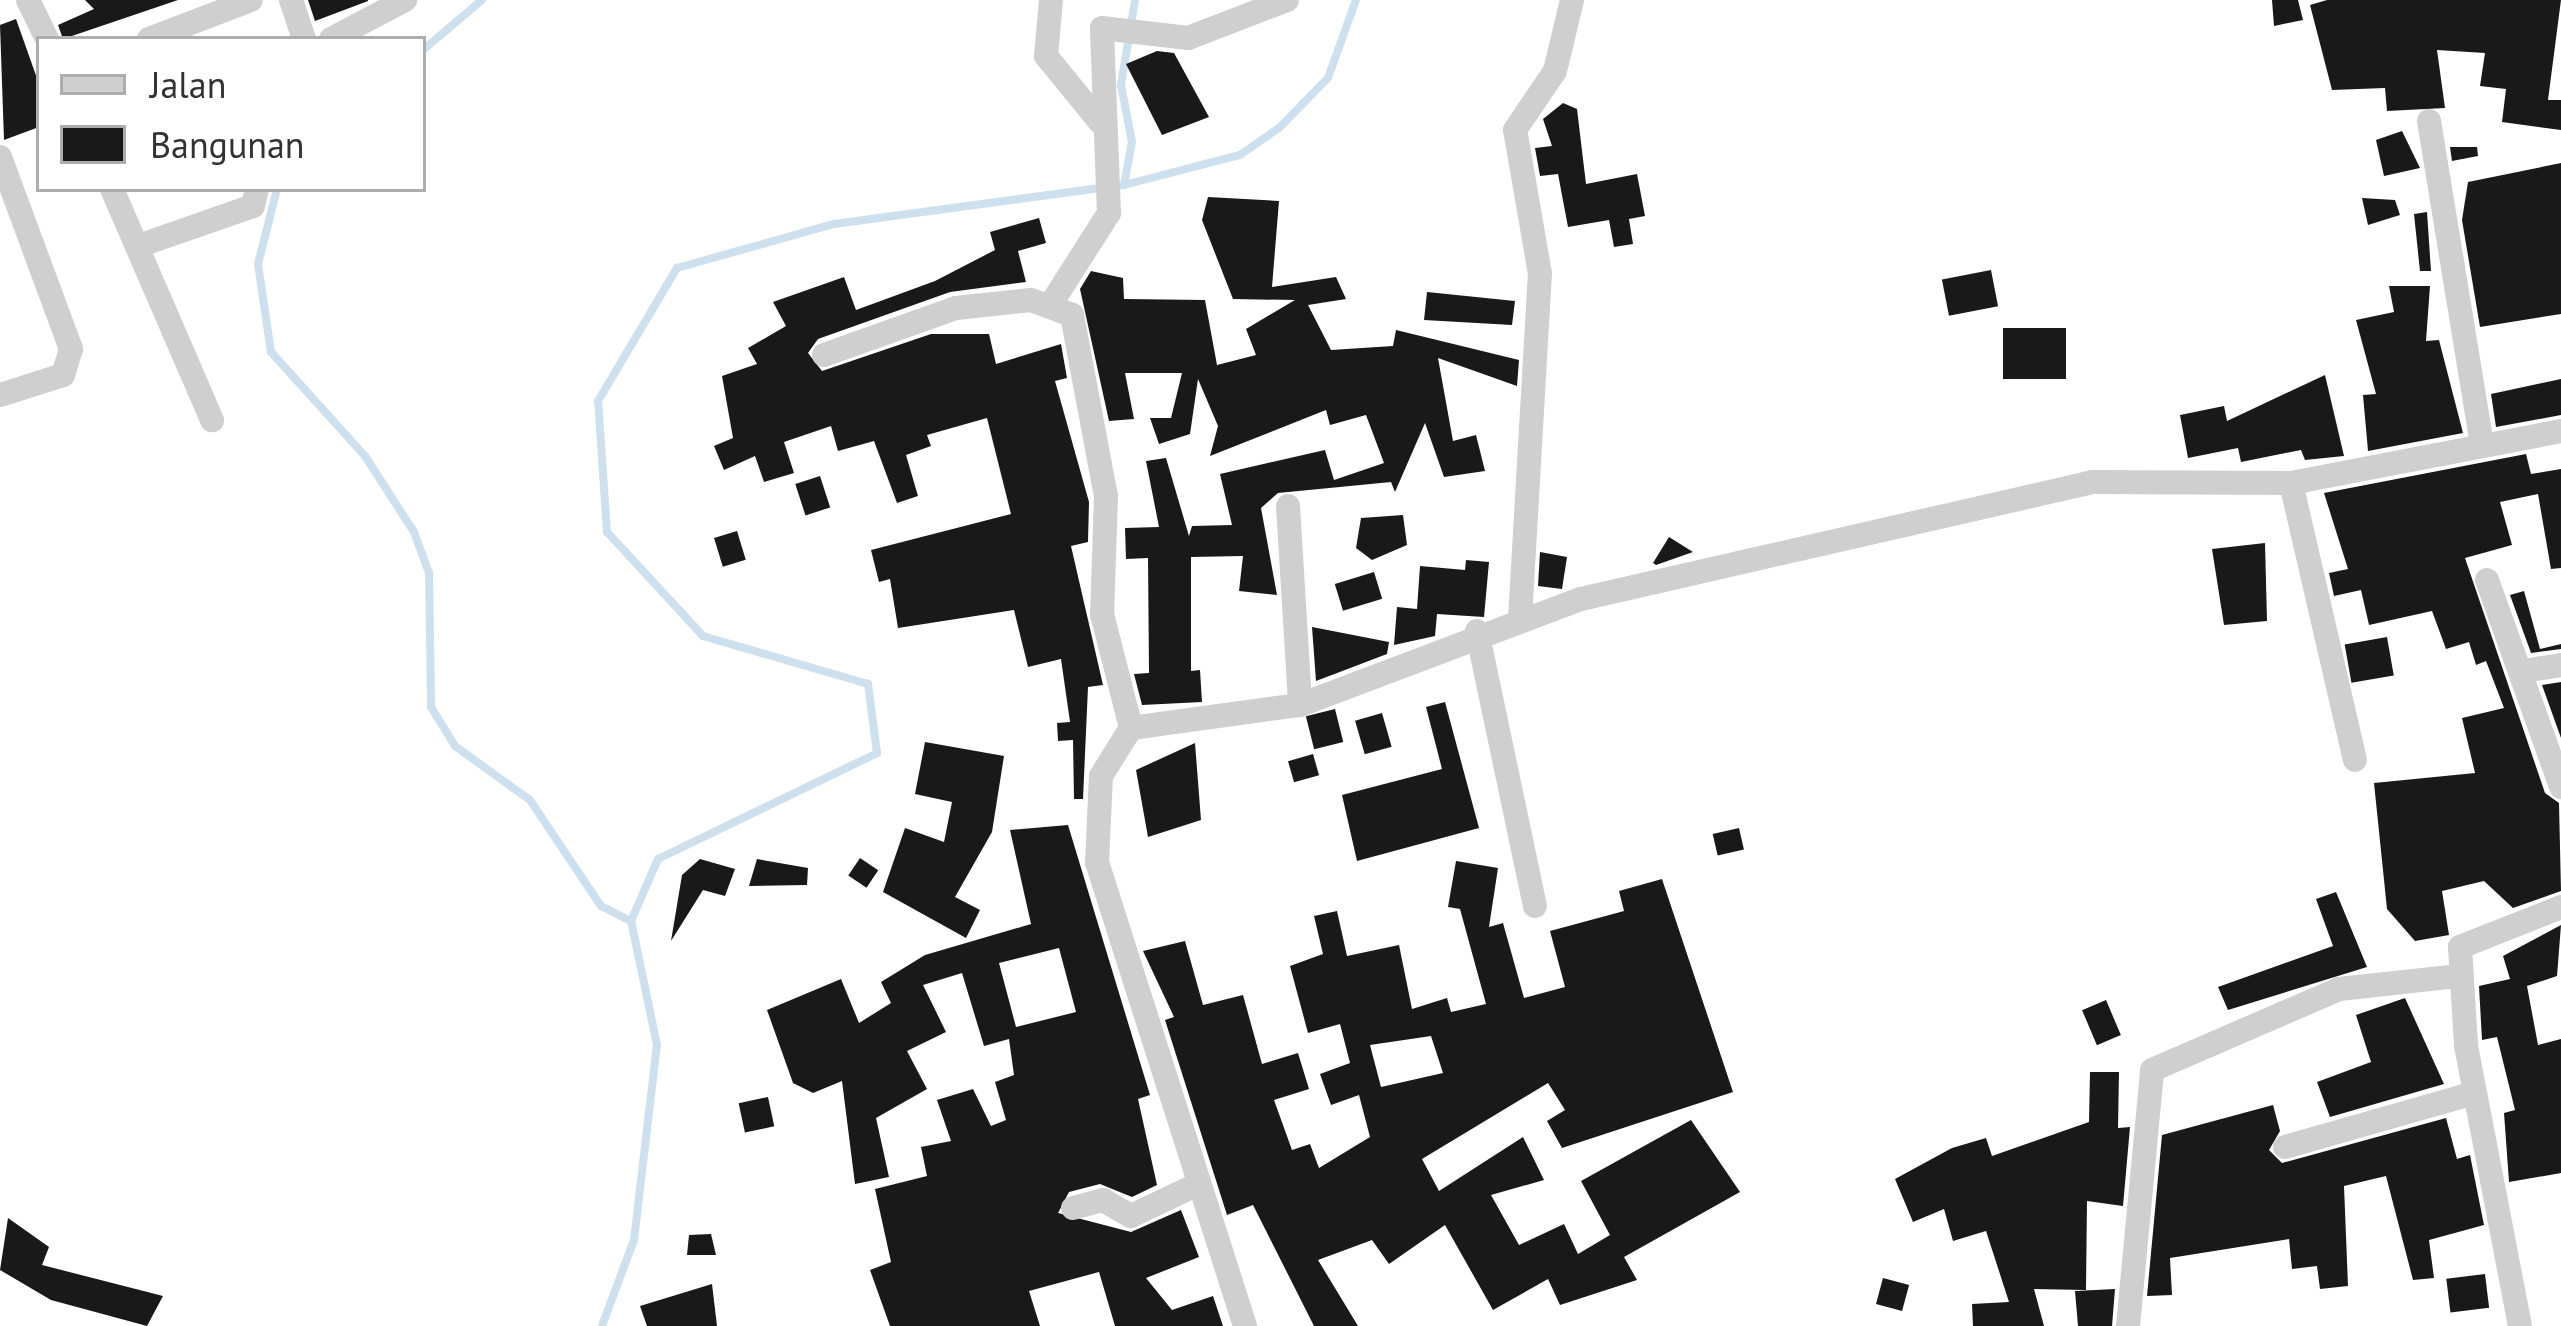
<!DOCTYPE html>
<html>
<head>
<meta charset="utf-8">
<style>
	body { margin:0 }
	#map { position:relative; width:2561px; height:1326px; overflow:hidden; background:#fff; font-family:"PT Sans",sans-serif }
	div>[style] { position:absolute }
	.stream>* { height:8px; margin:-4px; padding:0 4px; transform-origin:4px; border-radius:4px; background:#cee0ee }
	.building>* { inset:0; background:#191919; transform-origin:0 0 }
	.minor>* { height:24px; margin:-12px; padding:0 12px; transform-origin:12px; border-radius:12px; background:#cfcfcf }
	span { translate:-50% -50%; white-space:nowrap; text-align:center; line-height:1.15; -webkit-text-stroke:12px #fff; paint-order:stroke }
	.legend { position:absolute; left:36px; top:36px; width:390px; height:156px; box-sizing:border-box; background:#fff; border:3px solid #adadad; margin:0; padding:15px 21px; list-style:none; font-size:36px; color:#323232 }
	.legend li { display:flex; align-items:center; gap:24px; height:60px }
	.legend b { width:60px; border:3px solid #adadad }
</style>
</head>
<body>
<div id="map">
	<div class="stream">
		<i style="left:423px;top:50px;width:77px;rotate:-40.3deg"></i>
		<i style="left:1124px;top:185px;width:120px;rotate:-14.5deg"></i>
		<i style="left:1240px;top:155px;width:47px;rotate:-34.7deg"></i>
		<i style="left:1279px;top:128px;width:70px;rotate:-45.6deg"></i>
		<i style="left:1328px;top:78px;width:83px;rotate:-70.3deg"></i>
		<i style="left:277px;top:189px;width:77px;rotate:104.2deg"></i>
		<i style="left:258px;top:264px;width:89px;rotate:81.6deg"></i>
		<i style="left:271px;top:352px;width:140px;rotate:47.9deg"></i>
		<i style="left:365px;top:456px;width:90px;rotate:57.2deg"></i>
		<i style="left:414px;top:532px;width:44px;rotate:69.9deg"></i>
		<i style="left:429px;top:573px;width:134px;rotate:89.1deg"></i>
		<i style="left:431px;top:707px;width:46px;rotate:58.4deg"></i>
		<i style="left:455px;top:746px;width:92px;rotate:35.8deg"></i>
		<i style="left:530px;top:800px;width:128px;rotate:56.2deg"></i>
		<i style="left:601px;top:906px;width:34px;rotate:27deg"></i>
		<i style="left:602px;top:1326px;width:92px;rotate:-69.6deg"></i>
		<i style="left:634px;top:1240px;width:196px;rotate:-83.3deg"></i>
		<i style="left:657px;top:1045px;width:127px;rotate:-101.8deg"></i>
		<i style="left:631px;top:921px;width:68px;rotate:-66.5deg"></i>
		<i style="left:658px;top:859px;width:243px;rotate:-25.8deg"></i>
		<i style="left:877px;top:753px;width:70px;rotate:-97.4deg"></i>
		<i style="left:868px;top:684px;width:172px;rotate:-163.8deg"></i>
		<i style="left:703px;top:636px;width:142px;rotate:-132.7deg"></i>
		<i style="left:607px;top:532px;width:131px;rotate:-93.9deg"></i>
		<i style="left:598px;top:401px;width:155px;rotate:-59.3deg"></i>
		<i style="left:677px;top:268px;width:163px;rotate:-15.7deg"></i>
		<i style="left:834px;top:224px;width:293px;rotate:-7.7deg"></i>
		<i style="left:1124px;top:185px;width:44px;rotate:-79.5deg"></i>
		<i style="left:1132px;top:142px;width:58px;rotate:-100.9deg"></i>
		<i style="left:1121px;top:85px;width:86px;rotate:-80.6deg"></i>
	</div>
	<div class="building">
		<i style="clip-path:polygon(85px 0,178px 0,63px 39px,58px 25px,94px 9px)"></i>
		<i style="clip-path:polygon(308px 0,368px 0,368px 1px,315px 21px)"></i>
		<i style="clip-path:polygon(2272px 0,2298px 0,2303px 20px,2274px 26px)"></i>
		<i style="clip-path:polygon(2327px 0,2561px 0,2548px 100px,2561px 100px,2561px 130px,2502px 122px,2506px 89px,2480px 86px,2485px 53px,2437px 50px,2445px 108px,2387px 111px,2385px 88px,2332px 90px,2310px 5px)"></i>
		<i style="clip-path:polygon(16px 19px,39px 84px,39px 127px,4px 140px,0 25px)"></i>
		<i style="clip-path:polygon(1157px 51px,1174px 53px,1209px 117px,1162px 135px,1126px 64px)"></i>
		<i style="clip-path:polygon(1563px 103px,1577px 109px,1586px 184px,1637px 174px,1645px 216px,1629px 219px,1633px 244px,1614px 247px,1609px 220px,1568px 227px,1558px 174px,1540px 176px,1535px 148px,1552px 146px,1543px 119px)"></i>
		<i style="clip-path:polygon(2402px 131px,2420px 168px,2384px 176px,2376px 140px)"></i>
		<i style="clip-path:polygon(2450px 147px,2477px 147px,2478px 156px,2452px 161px)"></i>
		<i style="clip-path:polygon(2561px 163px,2561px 314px,2480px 327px,2462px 220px,2468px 182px)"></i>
		<i style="clip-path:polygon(1208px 197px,1279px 201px,1272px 287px,1336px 277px,1346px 299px,1308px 305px,1331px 350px,1393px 346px,1396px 330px,1519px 360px,1517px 386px,1438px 358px,1453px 441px,1476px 435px,1485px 471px,1444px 477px,1425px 423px,1395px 492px,1391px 482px,1278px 493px,1261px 508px,1277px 595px,1239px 591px,1243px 556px,1191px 557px,1191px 671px,1200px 670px,1202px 702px,1142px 705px,1134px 674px,1149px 673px,1148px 558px,1126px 559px,1125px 528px,1159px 527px,1146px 461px,1166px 458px,1189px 536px,1192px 526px,1232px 525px,1220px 474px,1325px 450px,1334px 480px,1384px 463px,1366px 415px,1330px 425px,1326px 410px,1210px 456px,1218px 426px,1198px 379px,1190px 434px,1159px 444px,1150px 418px,1171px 418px,1182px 373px,1125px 373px,1134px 419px,1109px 421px,1080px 289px,1091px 271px,1123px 278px,1124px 299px,1205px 300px,1217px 365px,1256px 355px,1246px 329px,1295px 300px,1233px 299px,1202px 220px)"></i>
		<i style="clip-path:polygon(2362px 198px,2395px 200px,2400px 215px,2368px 225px)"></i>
		<i style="clip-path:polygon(2427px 212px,2431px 271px,2420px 271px,2414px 214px)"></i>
		<i style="clip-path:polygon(1039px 218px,1046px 243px,1018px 251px,1026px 282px,950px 292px,818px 339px,808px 353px,822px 371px,931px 334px,989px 334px,996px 364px,1061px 344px,1067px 378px,1055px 381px,1089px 502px,1088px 542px,1071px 546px,1103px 685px,1088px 687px,1083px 799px,1074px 799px,1073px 740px,1058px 741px,1057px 723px,1070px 722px,1061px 659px,1028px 667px,1014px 610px,898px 628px,890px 579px,879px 582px,871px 550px,1011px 514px,987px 418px,927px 435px,931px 446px,906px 455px,918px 496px,897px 503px,874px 441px,838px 451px,831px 426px,784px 442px,794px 473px,764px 482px,755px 456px,724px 470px,714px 446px,733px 438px,722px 376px,757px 364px,748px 348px,786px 326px,773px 302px,844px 277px,856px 310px,935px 281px,995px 250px,990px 232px)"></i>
		<i style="left:1991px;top:270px;width:37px;height:50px;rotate:79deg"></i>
		<i style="clip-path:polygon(2389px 286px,2430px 286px,2426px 341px,2439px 340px,2463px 433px,2368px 451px,2363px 395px,2376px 394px,2356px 320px,2394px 312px)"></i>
		<i style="clip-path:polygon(1427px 292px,1515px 301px,1512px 325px,1424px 320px)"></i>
		<i style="left:2066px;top:328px;width:51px;height:63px;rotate:90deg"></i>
		<i style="clip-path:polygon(2325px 375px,2344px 456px,2305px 460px,2301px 450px,2241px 462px,2238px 448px,2188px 458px,2180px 415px,2224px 406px,2227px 421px)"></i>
		<i style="clip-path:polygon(2561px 379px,2561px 415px,2496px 427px,2491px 394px)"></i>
		<i style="clip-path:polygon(2526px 454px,2531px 474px,2561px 469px,2561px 568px,2551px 569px,2538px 494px,2500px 502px,2512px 545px,2465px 558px,2545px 793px,2559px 803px,2561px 891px,2513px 908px,2484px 881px,2442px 891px,2449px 935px,2415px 941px,2387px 909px,2374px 783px,2475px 773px,2462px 718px,2504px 708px,2486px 661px,2476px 665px,2469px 642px,2446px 649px,2432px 611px,2369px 625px,2361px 590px,2334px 596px,2329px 573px,2348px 569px,2324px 493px)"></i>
		<i style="left:820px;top:476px;width:33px;height:26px;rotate:72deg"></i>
		<i style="clip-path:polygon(1403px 515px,1407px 545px,1372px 560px,1356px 548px,1361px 518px)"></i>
		<i style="left:737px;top:531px;width:30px;height:24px;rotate:73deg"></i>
		<i style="clip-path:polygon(1669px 537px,1693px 552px,1656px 565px,1653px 563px)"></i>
		<i style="clip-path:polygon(2265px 543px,2267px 621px,2224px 625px,2212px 549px)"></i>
		<i style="clip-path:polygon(1540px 552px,1567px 557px,1562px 589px,1538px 586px)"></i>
		<i style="clip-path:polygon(1466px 560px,1489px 562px,1484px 617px,1437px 614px,1435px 636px,1394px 645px,1397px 607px,1417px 609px,1420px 566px,1465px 570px)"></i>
		<i style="left:1374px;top:572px;width:28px;height:41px;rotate:73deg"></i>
		<i style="clip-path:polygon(2524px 591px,2540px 649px,2561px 644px,2561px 649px,2531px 653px,2510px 595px)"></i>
		<i style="clip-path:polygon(1312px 627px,1389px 642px,1387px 654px,1316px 681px)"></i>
		<i style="left:2387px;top:637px;width:39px;height:43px;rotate:80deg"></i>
		<i style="clip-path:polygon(2561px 682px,2561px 738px,2542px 685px)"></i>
		<i style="clip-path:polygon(1445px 702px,1479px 828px,1357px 861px,1342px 795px,1442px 769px,1426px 707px)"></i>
		<i style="left:1335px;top:709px;width:34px;height:30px;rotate:76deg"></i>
		<i style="left:1382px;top:713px;width:35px;height:28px;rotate:74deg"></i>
		<i style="clip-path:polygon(925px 742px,1004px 756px,992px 832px,955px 897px,980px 910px,966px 938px,883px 892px,905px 828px,944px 842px,952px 802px,915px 794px)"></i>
		<i style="clip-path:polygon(1195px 743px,1201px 820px,1148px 837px,1136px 770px)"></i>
		<i style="left:1313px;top:754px;width:22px;height:26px;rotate:74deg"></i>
		<i style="clip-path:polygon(evenodd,1068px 825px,1150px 1095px,1138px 1099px,1157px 1185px,1132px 1197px,1100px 1184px,1069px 1192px,1058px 1213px,1131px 1232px,1181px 1210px,1199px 1257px,1146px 1278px,1172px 1310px,1213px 1296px,1223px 1326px,1115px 1326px,1099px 1272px,1029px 1291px,1040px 1326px,890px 1326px,870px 1270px,891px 1262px,875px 1189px,927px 1176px,921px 1147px,951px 1141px,937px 1100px,973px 1089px,991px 1126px,1006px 1120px,995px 1082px,1014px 1075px,1009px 1039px,984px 1046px,962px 973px,923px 985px,946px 1032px,907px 1051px,927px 1089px,876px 1118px,889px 1177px,855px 1184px,842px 1081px,813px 1093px,793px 1083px,767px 1010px,841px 979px,859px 1023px,891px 1003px,881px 982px,925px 955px,1031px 924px,1010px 830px,1068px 825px,1059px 948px,1076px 1012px,1016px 1027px,999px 963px,1059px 948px)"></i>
		<i style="left:1739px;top:828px;width:22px;height:27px;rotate:77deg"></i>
		<i style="left:860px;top:858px;width:22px;height:21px;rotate:34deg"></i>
		<i style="clip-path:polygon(700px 859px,735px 869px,725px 896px,703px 890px,671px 941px,682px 875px)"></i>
		<i style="clip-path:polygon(757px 859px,808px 868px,807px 885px,749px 886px)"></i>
		<i style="clip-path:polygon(evenodd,1456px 861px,1498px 868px,1489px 927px,1503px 923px,1524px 998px,1565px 987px,1550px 931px,1624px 911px,1619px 891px,1662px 879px,1733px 1092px,1562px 1148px,1547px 1121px,1565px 1110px,1548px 1083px,1422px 1159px,1439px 1191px,1523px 1137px,1544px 1180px,1491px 1195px,1519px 1245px,1564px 1224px,1578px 1254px,1610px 1235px,1581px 1181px,1691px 1120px,1740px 1192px,1624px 1257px,1637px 1280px,1560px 1305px,1548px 1279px,1493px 1310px,1445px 1225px,1389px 1264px,1372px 1240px,1318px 1260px,1358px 1326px,1314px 1326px,1253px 1205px,1227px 1215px,1165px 1020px,1174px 1017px,1143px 951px,1185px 941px,1203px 1005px,1243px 995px,1262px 1064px,1298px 1053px,1309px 1089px,1274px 1100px,1292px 1150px,1310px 1144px,1319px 1168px,1370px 1137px,1359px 1095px,1331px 1105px,1320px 1074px,1350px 1063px,1340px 1024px,1308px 1033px,1290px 966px,1323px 954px,1314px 916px,1337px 911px,1347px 956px,1399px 945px,1412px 1009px,1447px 998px,1451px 1012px,1486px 1004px,1460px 909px,1448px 907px,1456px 861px,1431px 1036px,1443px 1073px,1381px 1087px,1370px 1045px,1431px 1036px)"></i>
		<i style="clip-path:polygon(2336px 892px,2367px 967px,2228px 1010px,2218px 987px,2333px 946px,2316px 899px)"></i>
		<i style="clip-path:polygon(2561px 925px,2557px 976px,2527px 986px,2538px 1045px,2561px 1039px,2561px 1173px,2509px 1182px,2504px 1113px,2515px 1110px,2497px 1037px,2482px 1040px,2479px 986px,2510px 979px,2503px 956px)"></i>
		<i style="clip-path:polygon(2405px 998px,2444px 1084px,2330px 1117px,2317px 1082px,2371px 1062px,2356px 1015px)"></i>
		<i style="left:2106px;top:1000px;width:38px;height:26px;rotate:67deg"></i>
		<i style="clip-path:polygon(2090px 1072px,2119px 1072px,2118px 1128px,2130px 1127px,2123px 1206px,2087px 1201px,2086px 1290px,2034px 1289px,2044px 1326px,1973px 1326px,1972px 1304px,2009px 1302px,1986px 1231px,1953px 1241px,1944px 1209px,1913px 1222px,1895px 1179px,1952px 1148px,1986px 1138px,1992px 1156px,2089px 1122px)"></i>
		<i style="left:768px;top:1097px;width:30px;height:30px;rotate:78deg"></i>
		<i style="clip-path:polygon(2273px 1105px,2280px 1131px,2269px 1150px,2282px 1163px,2446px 1118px,2457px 1159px,2470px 1155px,2484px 1225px,2429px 1240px,2434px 1278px,2413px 1280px,2386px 1176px,2344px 1186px,2348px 1286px,2320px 1289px,2317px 1266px,2292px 1269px,2289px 1239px,2170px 1258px,2172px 1295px,2147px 1296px,2162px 1135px)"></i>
		<i style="clip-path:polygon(8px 1218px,49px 1247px,42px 1265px,163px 1296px,147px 1326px,51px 1300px,0 1270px)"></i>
		<i style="clip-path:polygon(711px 1234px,716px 1255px,687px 1255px,689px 1235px)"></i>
		<i style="left:2485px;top:1274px;width:34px;height:39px;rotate:83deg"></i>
		<i style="left:1883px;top:1278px;width:27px;height:27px;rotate:15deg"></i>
		<i style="clip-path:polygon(712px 1284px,717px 1326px,647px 1326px,640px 1306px)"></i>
		<i style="clip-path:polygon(2115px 1289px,2112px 1326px,2078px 1326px,2075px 1291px)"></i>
	</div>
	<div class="minor">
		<i style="left:28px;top:0;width:43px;rotate:64deg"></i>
		<i style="left:291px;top:0;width:41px;rotate:71.6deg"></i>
		<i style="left:1051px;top:0;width:56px;rotate:95.1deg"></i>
		<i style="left:1046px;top:56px;width:85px;rotate:50.7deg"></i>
		<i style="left:149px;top:39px;width:109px;rotate:-20.9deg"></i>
		<i style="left:331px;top:39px;width:84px;rotate:-27.8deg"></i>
		<i style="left:2429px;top:121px;width:328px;rotate:80.7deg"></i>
		<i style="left:0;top:157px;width:205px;rotate:69.7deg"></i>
		<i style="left:71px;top:349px;width:27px;rotate:107deg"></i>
		<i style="left:63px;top:375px;width:66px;rotate:162.4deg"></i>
		<i style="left:112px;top:189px;width:252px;rotate:66.6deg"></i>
		<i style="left:144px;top:244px;width:115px;rotate:-19.2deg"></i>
		<i style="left:253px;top:206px;width:17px;rotate:-77deg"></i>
		<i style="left:1051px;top:304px;width:108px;rotate:-57.5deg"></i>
		<i style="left:1109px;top:213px;width:185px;rotate:-92.2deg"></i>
		<i style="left:1102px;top:28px;width:87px;rotate:6.6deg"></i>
		<i style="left:1188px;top:38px;width:106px;rotate:-21deg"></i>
		<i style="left:824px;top:355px;width:140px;rotate:-19.6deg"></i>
		<i style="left:956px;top:308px;width:75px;rotate:-6.1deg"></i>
		<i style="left:1031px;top:300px;width:44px;rotate:20.1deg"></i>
		<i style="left:1072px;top:315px;width:184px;rotate:79.4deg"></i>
		<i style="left:1106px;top:496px;width:118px;rotate:91.9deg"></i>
		<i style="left:1102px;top:614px;width:118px;rotate:75.7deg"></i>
		<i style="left:2291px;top:483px;width:284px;rotate:77deg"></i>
		<i style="left:1288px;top:506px;width:199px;rotate:86.5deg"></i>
		<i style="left:2487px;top:580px;width:220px;rotate:70.3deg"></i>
		<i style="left:1520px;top:619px;width:346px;rotate:-86.7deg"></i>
		<i style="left:1540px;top:274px;width:146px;rotate:-99.8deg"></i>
		<i style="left:1515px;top:130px;width:71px;rotate:-55.9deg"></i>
		<i style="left:1555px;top:71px;width:73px;rotate:-76.5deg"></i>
		<i style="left:1477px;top:631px;width:281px;rotate:78.1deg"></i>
		<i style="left:2523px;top:671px;width:38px;rotate:-9deg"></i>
		<i style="left:2285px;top:1147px;width:197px;rotate:-15.9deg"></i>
		<i style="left:1073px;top:1208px;width:31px;rotate:-15deg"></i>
		<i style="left:1103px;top:1200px;width:32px;rotate:30deg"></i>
		<i style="left:1131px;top:1216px;width:72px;rotate:-25.5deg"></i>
		<i style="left:1245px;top:1326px;width:486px;rotate:-107.7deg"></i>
		<i style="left:1097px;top:863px;width:87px;rotate:-87.4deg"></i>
		<i style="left:1101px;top:776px;width:57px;rotate:-58deg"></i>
		<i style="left:1131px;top:728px;width:171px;rotate:-7.8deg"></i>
		<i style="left:1300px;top:705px;width:300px;rotate:-20.7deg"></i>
		<i style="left:1581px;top:599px;width:525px;rotate:-12.87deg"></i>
		<i style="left:2093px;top:482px;width:198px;rotate:0.3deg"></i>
		<i style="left:2291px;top:483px;width:275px;rotate:-10.9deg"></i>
		<i style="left:2128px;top:1326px;width:257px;rotate:-84.6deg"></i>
		<i style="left:2152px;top:1070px;width:204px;rotate:-23.4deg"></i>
		<i style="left:2339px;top:989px;width:121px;rotate:-6.2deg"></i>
		<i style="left:2520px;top:1326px;width:286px;rotate:-100.9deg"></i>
		<i style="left:2466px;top:1045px;width:98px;rotate:-93.5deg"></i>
		<i style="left:2460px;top:947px;width:109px;rotate:-21.6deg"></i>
	</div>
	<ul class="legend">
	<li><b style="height:15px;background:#cfcfcf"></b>Jalan</li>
	<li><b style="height:33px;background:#191919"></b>Bangunan</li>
	</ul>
</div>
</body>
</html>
